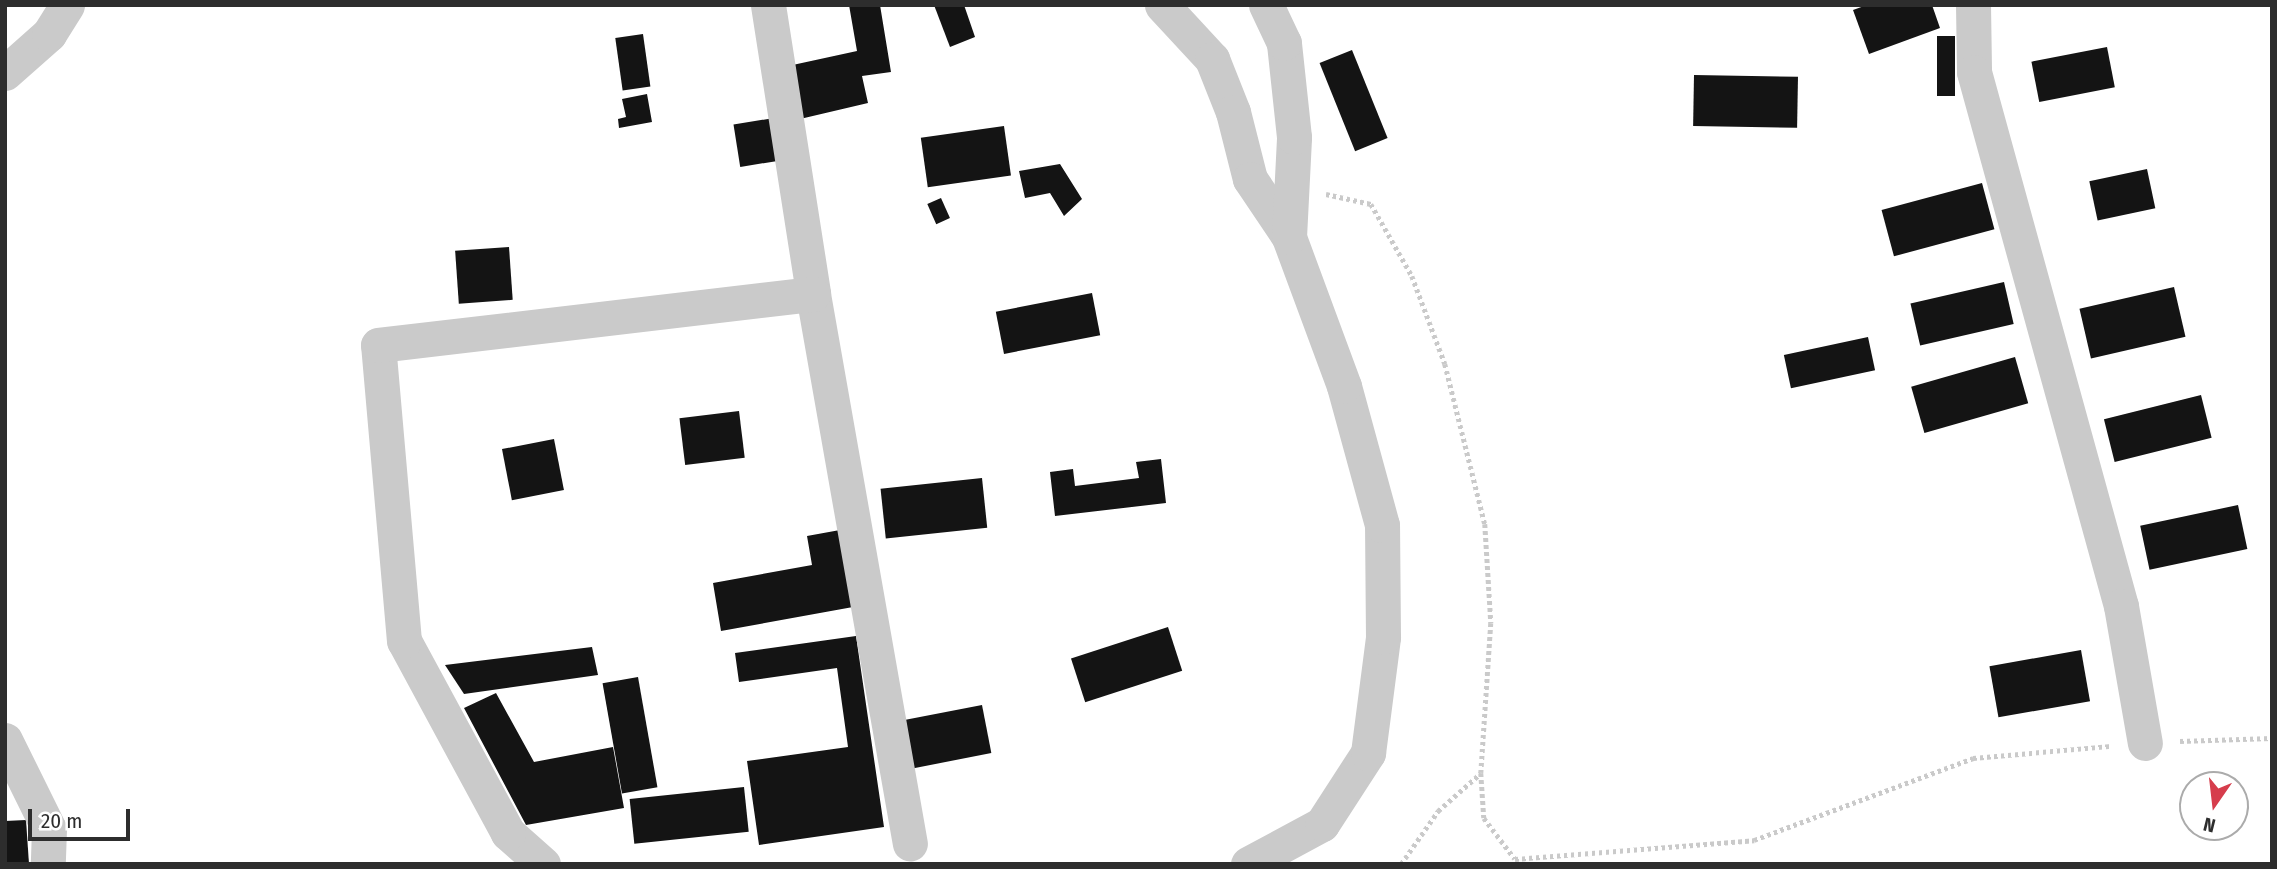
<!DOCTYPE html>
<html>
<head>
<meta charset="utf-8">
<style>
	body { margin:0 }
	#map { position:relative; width:2277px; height:869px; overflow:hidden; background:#fff; font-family:"Fira Sans Condensed",sans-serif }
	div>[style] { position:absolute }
	.building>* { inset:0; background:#141414; transform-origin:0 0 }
	.path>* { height:4.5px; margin-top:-2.25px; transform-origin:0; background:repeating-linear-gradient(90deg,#cacaca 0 3.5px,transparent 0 7px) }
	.minor>* { height:35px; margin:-17.5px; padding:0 17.5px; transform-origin:17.5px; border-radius:17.5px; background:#cacaca }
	span { translate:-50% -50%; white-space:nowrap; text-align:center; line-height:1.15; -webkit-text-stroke:7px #fff; paint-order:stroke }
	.frame { position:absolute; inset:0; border:7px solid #2d2d2d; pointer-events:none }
	.north { position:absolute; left:2179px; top:771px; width:70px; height:70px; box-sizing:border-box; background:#fff; border:2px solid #ababab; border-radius:50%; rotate:194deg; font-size:19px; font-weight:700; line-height:28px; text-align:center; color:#2d2d2d }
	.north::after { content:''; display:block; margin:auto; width:24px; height:32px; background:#d63d4c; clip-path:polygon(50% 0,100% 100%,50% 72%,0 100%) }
	.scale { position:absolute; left:28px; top:809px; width:102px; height:32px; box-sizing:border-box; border:4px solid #2d2d2d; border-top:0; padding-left:9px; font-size:21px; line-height:24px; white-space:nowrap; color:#2d2d2d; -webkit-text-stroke:5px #fff; paint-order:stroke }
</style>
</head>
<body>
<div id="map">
	<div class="building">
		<i style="clip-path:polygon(849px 5px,880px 5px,891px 72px,862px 76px,868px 103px,800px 119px,788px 66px,857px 51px)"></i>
		<i style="clip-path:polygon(934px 5px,964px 5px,975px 37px,950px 47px)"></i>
		<i style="clip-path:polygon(1867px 5px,1932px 5px,1940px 28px,1869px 54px,1853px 10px)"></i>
		<i style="left:643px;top:34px;width:53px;height:28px;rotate:82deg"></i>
		<i style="left:1937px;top:36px;width:18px;height:60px"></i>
		<i style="left:2107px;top:47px;width:41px;height:77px;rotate:79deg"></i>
		<i style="left:1352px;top:50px;width:95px;height:35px;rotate:68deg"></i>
		<i style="left:1694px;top:75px;width:104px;height:51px;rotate:1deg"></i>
		<i style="clip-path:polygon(647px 94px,652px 122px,619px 128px,618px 119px,626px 117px,622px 99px)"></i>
		<i style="left:774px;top:118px;width:43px;height:41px;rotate:81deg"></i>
		<i style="left:1004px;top:126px;width:50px;height:84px;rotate:82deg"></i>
		<i style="clip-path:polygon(1060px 164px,1082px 199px,1064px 216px,1050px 193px,1025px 198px,1019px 171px)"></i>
		<i style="left:2147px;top:169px;width:40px;height:59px;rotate:78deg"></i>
		<i style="left:1982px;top:183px;width:48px;height:104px;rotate:75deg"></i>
		<i style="left:941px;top:198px;width:22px;height:15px;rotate:66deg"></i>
		<i style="left:509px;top:247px;width:53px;height:54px;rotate:86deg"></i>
		<i style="left:2004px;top:282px;width:43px;height:96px;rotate:77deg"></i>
		<i style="left:2174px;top:287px;width:51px;height:97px;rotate:77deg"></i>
		<i style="left:1092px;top:293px;width:43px;height:98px;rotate:79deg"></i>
		<i style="left:1868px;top:337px;width:34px;height:86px;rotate:78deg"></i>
		<i style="left:2015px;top:357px;width:48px;height:108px;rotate:74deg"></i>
		<i style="left:2201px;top:395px;width:44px;height:100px;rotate:76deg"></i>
		<i style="left:739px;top:411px;width:47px;height:60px;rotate:83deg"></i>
		<i style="left:554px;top:439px;width:52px;height:53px;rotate:79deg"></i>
		<i style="clip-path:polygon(1161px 459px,1166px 503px,1055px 516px,1050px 472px,1073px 469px,1075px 486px,1139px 478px,1136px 462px)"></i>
		<i style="left:982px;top:478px;width:50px;height:102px;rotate:84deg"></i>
		<i style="left:2238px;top:505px;width:45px;height:100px;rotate:78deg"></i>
		<i style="clip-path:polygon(840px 530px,853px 607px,721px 631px,713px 583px,812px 565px,807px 536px)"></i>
		<i style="left:1168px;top:627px;width:46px;height:102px;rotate:72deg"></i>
		<i style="clip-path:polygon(856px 636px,884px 827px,759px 845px,747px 761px,848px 747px,837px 668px,739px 682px,735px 653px)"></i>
		<i style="clip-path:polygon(592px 647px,598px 675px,464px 694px,445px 665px)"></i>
		<i style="left:2081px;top:650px;width:52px;height:93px;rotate:80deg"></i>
		<i style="left:638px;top:677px;width:112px;height:36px;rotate:80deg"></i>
		<i style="clip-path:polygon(496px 693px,534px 762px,613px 747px,624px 808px,526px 825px,464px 708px)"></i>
		<i style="left:982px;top:705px;width:49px;height:83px;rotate:79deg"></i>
		<i style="left:744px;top:787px;width:45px;height:115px;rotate:84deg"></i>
		<i style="clip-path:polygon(26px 820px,29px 864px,5px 864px,5px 821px)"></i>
	</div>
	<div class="path">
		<i style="left:1326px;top:194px;width:46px;rotate:12.5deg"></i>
		<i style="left:1371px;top:204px;width:83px;rotate:60.3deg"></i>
		<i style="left:1412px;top:276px;width:94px;rotate:69.4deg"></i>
		<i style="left:1445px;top:364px;width:165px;rotate:76deg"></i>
		<i style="left:1485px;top:524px;width:99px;rotate:86.5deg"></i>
		<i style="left:1491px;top:623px;width:150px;rotate:93.8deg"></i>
		<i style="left:1481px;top:773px;width:45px;rotate:86.2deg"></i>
		<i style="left:1484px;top:818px;width:51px;rotate:52.9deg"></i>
		<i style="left:1515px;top:859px;width:240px;rotate:-4.5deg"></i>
		<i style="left:1754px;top:840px;width:234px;rotate:-20.5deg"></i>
		<i style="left:1973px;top:758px;width:139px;rotate:-5deg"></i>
		<i style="left:2180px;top:741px;width:92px;rotate:-1.9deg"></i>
		<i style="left:1401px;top:864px;width:65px;rotate:-55.1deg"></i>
		<i style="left:1438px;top:811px;width:57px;rotate:-41.5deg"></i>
	</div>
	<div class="minor">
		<i style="left:768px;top:5px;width:292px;rotate:81.1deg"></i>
		<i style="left:813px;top:294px;width:558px;rotate:80deg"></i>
		<i style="left:1162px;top:5px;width:74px;rotate:47.2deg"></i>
		<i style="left:1212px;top:59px;width:57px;rotate:68.4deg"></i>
		<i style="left:1233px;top:112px;width:69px;rotate:75.8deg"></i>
		<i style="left:1250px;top:179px;width:70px;rotate:56.1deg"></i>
		<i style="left:1973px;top:5px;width:67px;rotate:89.1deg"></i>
		<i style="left:1974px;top:72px;width:554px;rotate:74.61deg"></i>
		<i style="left:2121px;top:606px;width:139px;rotate:80.1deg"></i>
		<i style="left:5px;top:73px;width:59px;rotate:-41.6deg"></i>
		<i style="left:49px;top:34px;width:34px;rotate:-58deg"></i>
		<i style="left:5px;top:740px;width:99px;rotate:63.7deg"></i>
		<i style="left:49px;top:829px;width:35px;rotate:92deg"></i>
		<i style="left:543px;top:864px;width:47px;rotate:-138.5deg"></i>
		<i style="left:508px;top:833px;width:218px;rotate:-118.4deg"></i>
		<i style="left:404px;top:641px;width:297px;rotate:-95deg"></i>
		<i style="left:378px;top:345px;width:438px;rotate:-6.7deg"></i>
		<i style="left:1248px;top:864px;width:84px;rotate:-28.4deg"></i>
		<i style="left:1322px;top:824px;width:85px;rotate:-57.1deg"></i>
		<i style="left:1368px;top:753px;width:117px;rotate:-82.6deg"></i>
		<i style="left:1383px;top:637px;width:112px;rotate:-90.5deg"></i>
		<i style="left:1382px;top:525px;width:144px;rotate:-105.3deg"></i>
		<i style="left:1344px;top:386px;width:159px;rotate:-110.3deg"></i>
		<i style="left:1289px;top:237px;width:100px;rotate:-87.1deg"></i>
		<i style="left:1294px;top:137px;width:95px;rotate:-96.1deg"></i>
		<i style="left:1284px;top:43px;width:42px;rotate:-115.3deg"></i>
	</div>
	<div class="frame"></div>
	<div class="north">N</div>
	<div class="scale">20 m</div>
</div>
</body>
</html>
